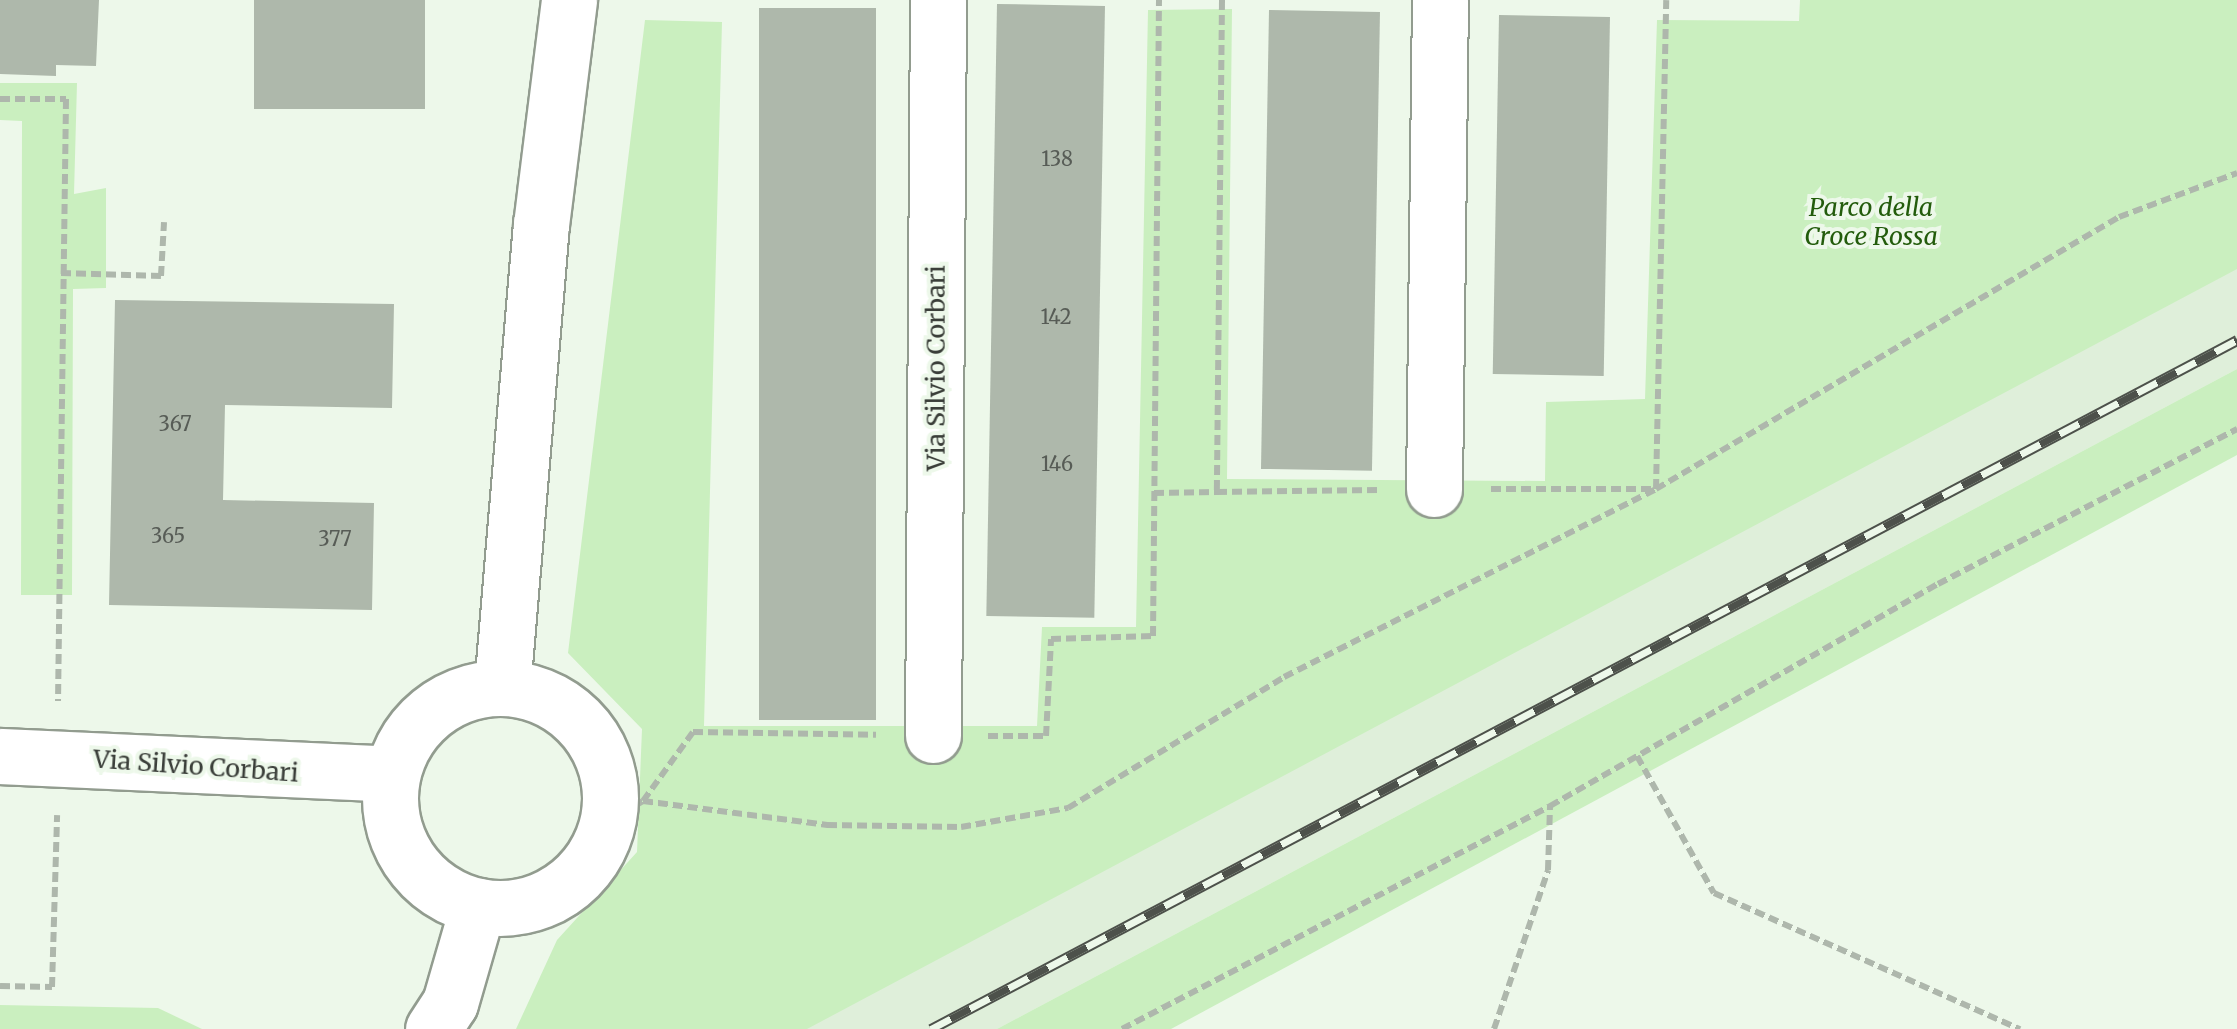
<!DOCTYPE html>
<html>
<head>
<meta charset="utf-8">
<style>
	body { margin:0 }
	#map { position:relative; width:2237px; height:1029px; overflow:hidden; background:#edf8ea; font-family:Merriweather,serif }
	div>[style] { position:absolute }
	.built>* { inset:0; background:#dfefda }
	.green>* { inset:0; background:#caefbf }
	.building>* { inset:0; background:#aeb8ab; transform-origin:0 0 }
	.path>* { height:6px; margin-top:-3px; transform-origin:0; background:repeating-linear-gradient(90deg,#aeb7ac 0 10px,transparent 0 15px) }
	.roads { filter:drop-shadow(2px 0 #929c8f) drop-shadow(-2px 0 #929c8f) drop-shadow(0 2px #929c8f) drop-shadow(0 -2px #929c8f) }
	.minor>* { height:55px; margin:-27.5px; padding:0 27.5px; transform-origin:27.5px; border-radius:27.5px; background:#fff }
	.minor>.ring { margin:-27.5px; padding:0; box-sizing:content-box; background:none; border:55px solid #fff; border-radius:50% }
	.rail>* { height:11px; margin-top:-5.5px; transform-origin:0; background:repeating-linear-gradient(90deg,#edf8ea 0 22px,#4d514b 0 44px); box-sizing:border-box; border-block:2px solid #4d514b }
	span { translate:-50% -50%; white-space:nowrap; text-align:center; line-height:1.15; -webkit-text-stroke:8px #edf8ea; paint-order:stroke }
	.number-label { font-size:20px; color:#575c56 }
	.number-label span { -webkit-text-stroke-width:0 }
	.park-label { font-size:25px; color:#235c0c; font-style:italic }
	.street-label { font-size:25px; color:#3a3e39 }
</style>
</head>
<body>
<div id="map">
	<div class="built">
		<i style="clip-path:polygon(2237px 263px,2237px 369px,997px 1029px,790px 1029px)"></i>
	</div>
	<div class="green">
		<i style="clip-path:polygon(1800px 0,2237px 0,2237px 269px,807px 1029px,516px 1029px,557px 940px,637px 852px,642px 729px,568px 653px,645px 20px,722px 22px,704px 726px,1037px 726px,1042px 627px,1136px 627px,1148px 10px,1232px 9px,1227px 479px,1545px 481px,1546px 402px,1645px 399px,1657px 20px,1799px 21px)"></i>
		<i style="clip-path:polygon(0 83px,77px 83px,74px 194px,106px 188px,106px 288px,73px 289px,72px 595px,21px 595px,22px 121px,0 120px)"></i>
		<i style="clip-path:polygon(2237px 369px,2237px 455px,1171px 1029px,997px 1029px)"></i>
		<i style="clip-path:polygon(0 1005px,158px 1008px,202px 1029px,0 1029px)"></i>
	</div>
	<div class="building">
		<i style="clip-path:polygon(0 0,99px 0,96px 66px,56px 65px,56px 76px,0 74px)"></i>
		<i style="left:254px;top:0;width:171px;height:109px"></i>
		<i style="left:997px;top:4px;width:108px;height:612px;rotate:1deg"></i>
		<i style="left:759px;top:8px;width:117px;height:712px"></i>
		<i style="left:1269px;top:10px;width:111px;height:459px;rotate:1deg"></i>
		<i style="left:1499px;top:15px;width:111px;height:359px;rotate:1deg"></i>
		<i style="clip-path:polygon(115px 300px,394px 304px,392px 408px,225px 405px,223px 500px,374px 503px,372px 610px,109px 605px)"></i>
	</div>
	<div class="path">
		<i style="left:1222px;top:0;width:492px;rotate:90.6deg"></i>
		<i style="left:1217px;top:492px;width:162px;rotate:-0.7deg"></i>
		<i style="left:0;top:99px;width:66px"></i>
		<i style="left:66px;top:99px;width:602px;rotate:90.76deg"></i>
		<i style="left:61px;top:273px;width:100px;rotate:1.7deg"></i>
		<i style="left:161px;top:276px;width:54px;rotate:-86.8deg"></i>
		<i style="left:1491px;top:489px;width:165px"></i>
		<i style="left:1656px;top:489px;width:489px;rotate:-88.8deg"></i>
		<i style="left:1154px;top:493px;width:63px;rotate:-0.9deg"></i>
		<i style="left:988px;top:736px;width:58px"></i>
		<i style="left:1046px;top:736px;width:97px;rotate:-87deg"></i>
		<i style="left:1051px;top:639px;width:102px;rotate:-1.7deg"></i>
		<i style="left:1153px;top:636px;width:636px;rotate:-89.46deg"></i>
		<i style="left:1637px;top:756px;width:157px;rotate:60.7deg"></i>
		<i style="left:1714px;top:893px;width:335px;rotate:24deg"></i>
		<i style="left:643px;top:801px;width:186px;rotate:7.4deg"></i>
		<i style="left:827px;top:825px;width:134px;rotate:0.9deg"></i>
		<i style="left:961px;top:827px;width:109px;rotate:-10.1deg"></i>
		<i style="left:1068px;top:808px;width:253px;rotate:-31.2deg"></i>
		<i style="left:1284px;top:677px;width:417px;rotate:-26.8deg"></i>
		<i style="left:1656px;top:489px;width:537px;rotate:-30.43deg"></i>
		<i style="left:2119px;top:217px;width:126px;rotate:-20.4deg"></i>
		<i style="left:608px;top:822px;width:41px;rotate:-31deg"></i>
		<i style="left:643px;top:801px;width:85px;rotate:-54.1deg"></i>
		<i style="left:693px;top:732px;width:183px;rotate:0.9deg"></i>
		<i style="left:0;top:986px;width:52px;rotate:1.1deg"></i>
		<i style="left:52px;top:987px;width:172px;rotate:-88.3deg"></i>
		<i style="left:1122px;top:1029px;width:483px;rotate:-27.5deg"></i>
		<i style="left:1550px;top:806px;width:447px;rotate:-29.8deg"></i>
		<i style="left:1938px;top:584px;width:337px;rotate:-27.4deg"></i>
		<i style="left:1494px;top:1029px;width:168px;rotate:-71.2deg"></i>
		<i style="left:1548px;top:870px;width:64px;rotate:-88.2deg"></i>
	</div>
	<div class="roads">
		<div class="minor">
			<i style="left:1434px;top:489px;width:489px;rotate:-89.3deg"></i>
			<i style="left:502px;top:688px;width:465px;rotate:-85.2deg"></i>
			<i style="left:541px;top:225px;width:227px;rotate:-82.9deg"></i>
			<i class="ring" style="left:390px;top:688px;width:165px;height:165px"></i>
			<i style="left:933px;top:735px;width:735px;rotate:-89.61deg"></i>
			<i style="left:0;top:756px;width:392px;rotate:2.6deg"></i>
			<i style="left:433px;top:1029px;width:31px;rotate:-57deg"></i>
			<i style="left:450px;top:1003px;width:101px;rotate:-73.9deg"></i>
		</div>
	</div>
	<div class="rail">
		<i style="left:931px;top:1029px;width:1477px;rotate:-27.81deg"></i>
	</div>
	<div class="number-label">
		<span style="left:1057px;top:158px">138</span>
		<span style="left:1056px;top:316px">142</span>
		<span style="left:175px;top:423px">367</span>
		<span style="left:1057px;top:463px">146</span>
		<span style="left:168px;top:535px">365</span>
		<span style="left:335px;top:538px">377</span>
	</div>
	<div class="park-label">
		<span style="left:1871px;top:222px">Parco della<br>Croce Rossa</span>
	</div>
	<div class="street-label">
		<span style="left:936px;top:368px;rotate:-90deg">Via Silvio Corbari</span>
		<span style="left:196px;top:766px;rotate:4deg">Via Silvio Corbari</span>
	</div>
</div>
</body>
</html>
